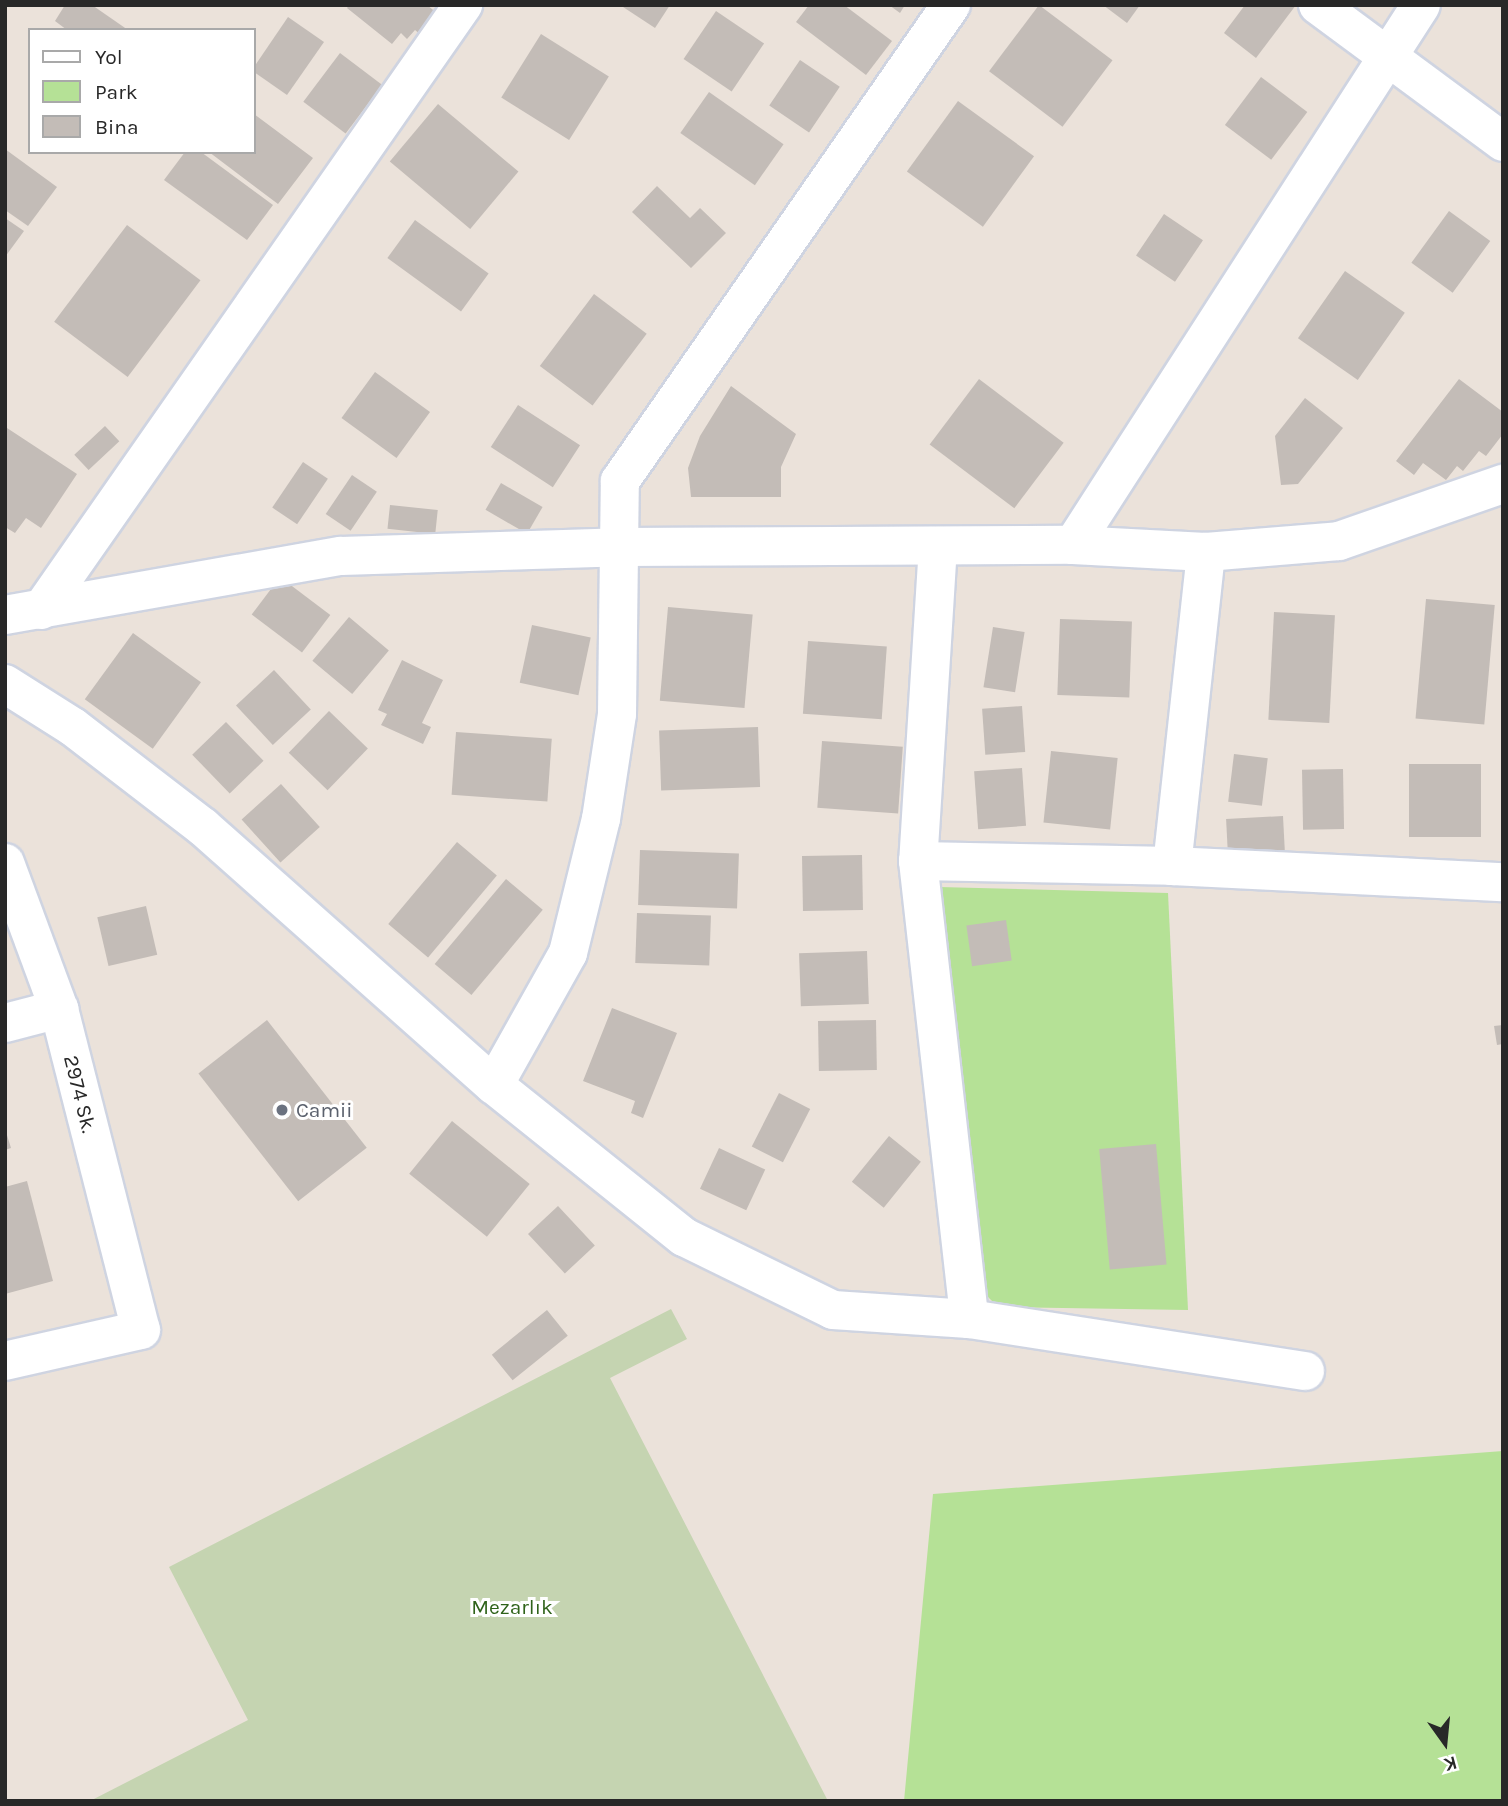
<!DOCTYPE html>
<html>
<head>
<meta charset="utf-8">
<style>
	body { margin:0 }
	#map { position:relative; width:1508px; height:1806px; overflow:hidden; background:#ebe2da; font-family:Karla,sans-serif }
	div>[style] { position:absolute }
	.green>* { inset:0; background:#b5e196 }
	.cemetery>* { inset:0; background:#c5d4b1 }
	.building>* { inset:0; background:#c3bcb7; transform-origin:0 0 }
	.roads { filter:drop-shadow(2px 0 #cfd4e1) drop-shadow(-2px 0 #cfd4e1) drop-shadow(0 2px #cfd4e1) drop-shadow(0 -2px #cfd4e1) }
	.street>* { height:38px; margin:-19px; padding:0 19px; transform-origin:19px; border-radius:19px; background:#fff }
	.dots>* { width:19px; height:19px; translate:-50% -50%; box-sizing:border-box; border:4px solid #fff; border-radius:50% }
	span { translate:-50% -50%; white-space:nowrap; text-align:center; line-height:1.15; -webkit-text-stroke:6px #fff; paint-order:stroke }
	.street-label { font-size:21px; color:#282828 }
	.worship-label { font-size:21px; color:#5b616d }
	.left { translate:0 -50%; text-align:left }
	.park-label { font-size:21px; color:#2f631a }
	.frame { position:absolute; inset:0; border:7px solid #282828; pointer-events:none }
	.legend { position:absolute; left:28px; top:28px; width:228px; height:126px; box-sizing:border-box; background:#fff; border:2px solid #a9a9a9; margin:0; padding:9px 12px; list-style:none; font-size:21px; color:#282828 }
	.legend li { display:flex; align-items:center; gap:14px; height:35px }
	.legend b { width:35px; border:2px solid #a9a9a9 }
	.north { position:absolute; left:1410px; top:1708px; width:70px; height:70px; -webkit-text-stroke:5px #fff; paint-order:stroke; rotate:165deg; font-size:19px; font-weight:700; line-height:28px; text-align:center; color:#282828 }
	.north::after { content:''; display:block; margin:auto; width:24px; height:32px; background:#282828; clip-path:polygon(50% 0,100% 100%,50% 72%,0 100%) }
</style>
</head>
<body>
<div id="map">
	<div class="green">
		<i style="clip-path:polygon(939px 887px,1168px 893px,1188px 1310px,998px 1307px,980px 1289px)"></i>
		<i style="clip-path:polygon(1503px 1451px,1503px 1801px,904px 1801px,933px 1494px)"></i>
	</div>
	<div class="cemetery">
		<i style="clip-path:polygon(671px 1309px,687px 1339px,610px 1378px,828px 1801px,90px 1801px,248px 1720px,169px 1567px)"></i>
	</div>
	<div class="building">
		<i style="clip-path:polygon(65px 5px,92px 5px,128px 30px,67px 30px,55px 21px)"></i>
		<i style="clip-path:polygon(349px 5px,427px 5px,438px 14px,421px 35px,415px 30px,407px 39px,401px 33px,392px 44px,347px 8px)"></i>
		<i style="clip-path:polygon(620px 5px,670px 5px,655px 28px)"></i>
		<i style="clip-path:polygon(809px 5px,844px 5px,892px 41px,866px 75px,796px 22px)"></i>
		<i style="clip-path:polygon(889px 5px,905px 5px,900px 13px)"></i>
		<i style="left:1039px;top:5px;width:92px;height:83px;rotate:37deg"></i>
		<i style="clip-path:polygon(1103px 5px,1140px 5px,1127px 23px)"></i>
		<i style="clip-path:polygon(1245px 5px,1296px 5px,1256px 58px,1224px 33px)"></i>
		<i style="left:716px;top:11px;width:58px;height:58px;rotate:34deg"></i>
		<i style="clip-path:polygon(288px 17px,324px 42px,287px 95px,254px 72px,254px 67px)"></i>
		<i style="left:541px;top:34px;width:80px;height:75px;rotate:32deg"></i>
		<i style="left:340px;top:53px;width:53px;height:61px;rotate:37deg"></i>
		<i style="left:800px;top:60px;width:48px;height:55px;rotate:34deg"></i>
		<i style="left:1261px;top:77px;width:58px;height:60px;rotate:37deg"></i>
		<i style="left:709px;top:92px;width:91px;height:50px;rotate:35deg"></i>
		<i style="left:958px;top:101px;width:94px;height:87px;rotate:36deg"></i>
		<i style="left:438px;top:104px;width:105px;height:75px;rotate:40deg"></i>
		<i style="clip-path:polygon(254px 114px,313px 158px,278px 204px,209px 152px,254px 152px)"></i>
		<i style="clip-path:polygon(5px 149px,57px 187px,28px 226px,5px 210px)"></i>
		<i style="clip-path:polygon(185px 152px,201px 152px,273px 205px,247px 240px,164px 180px)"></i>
		<i style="clip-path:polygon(657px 186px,690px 218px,700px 208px,726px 233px,691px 268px,632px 212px)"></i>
		<i style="left:1449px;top:211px;width:51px;height:64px;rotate:36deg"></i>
		<i style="left:1164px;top:214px;width:47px;height:50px;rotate:34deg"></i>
		<i style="clip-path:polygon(5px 218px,24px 231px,5px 257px)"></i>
		<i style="left:415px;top:220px;width:91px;height:47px;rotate:36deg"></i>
		<i style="left:127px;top:225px;width:92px;height:121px;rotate:37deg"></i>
		<i style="left:1345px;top:271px;width:73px;height:82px;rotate:35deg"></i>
		<i style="left:594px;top:294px;width:66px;height:90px;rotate:37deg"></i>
		<i style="left:375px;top:372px;width:68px;height:57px;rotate:36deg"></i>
		<i style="left:979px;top:379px;width:106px;height:82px;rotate:37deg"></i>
		<i style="clip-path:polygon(1459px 379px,1503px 412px,1503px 434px,1486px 456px,1479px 451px,1463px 471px,1457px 466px,1446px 480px,1423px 463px,1414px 475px,1396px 461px)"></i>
		<i style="clip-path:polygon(731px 386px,796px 434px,781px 467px,781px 497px,691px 497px,688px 468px,700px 436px)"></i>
		<i style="clip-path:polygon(1305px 398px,1343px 428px,1298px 484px,1281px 485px,1275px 436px)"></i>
		<i style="left:518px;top:405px;width:74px;height:50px;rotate:33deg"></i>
		<i style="left:105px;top:426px;width:21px;height:42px;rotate:47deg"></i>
		<i style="clip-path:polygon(7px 428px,77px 474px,41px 528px,26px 518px,15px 533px,5px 527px)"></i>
		<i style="left:303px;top:462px;width:30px;height:55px;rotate:34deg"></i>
		<i style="left:352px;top:475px;width:30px;height:47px;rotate:34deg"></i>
		<i style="left:501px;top:483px;width:48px;height:31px;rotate:30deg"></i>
		<i style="left:390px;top:505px;width:48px;height:24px;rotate:6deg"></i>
		<i style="left:280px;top:577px;width:63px;height:47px;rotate:37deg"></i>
		<i style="left:1426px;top:599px;width:69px;height:120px;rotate:5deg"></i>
		<i style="left:668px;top:607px;width:85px;height:94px;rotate:5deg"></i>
		<i style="left:1274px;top:612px;width:61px;height:108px;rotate:3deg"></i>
		<i style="left:349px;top:617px;width:52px;height:57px;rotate:40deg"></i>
		<i style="left:1060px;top:619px;width:72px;height:76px;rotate:2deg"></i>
		<i style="left:532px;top:625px;width:60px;height:59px;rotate:12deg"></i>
		<i style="left:993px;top:627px;width:32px;height:61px;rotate:9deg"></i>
		<i style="left:133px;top:633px;width:84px;height:82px;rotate:36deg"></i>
		<i style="left:808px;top:641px;width:79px;height:73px;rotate:4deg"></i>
		<i style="clip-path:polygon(402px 660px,443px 680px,422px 723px,431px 727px,423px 744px,381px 725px,387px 714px,378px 710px)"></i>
		<i style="left:274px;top:670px;width:54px;height:52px;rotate:47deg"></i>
		<i style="left:1022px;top:706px;width:46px;height:40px;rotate:86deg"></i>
		<i style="left:329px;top:711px;width:54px;height:58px;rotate:44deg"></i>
		<i style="left:226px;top:722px;width:54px;height:47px;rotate:46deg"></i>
		<i style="left:758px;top:727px;width:60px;height:99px;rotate:88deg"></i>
		<i style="left:456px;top:732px;width:96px;height:63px;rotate:4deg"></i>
		<i style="left:822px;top:741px;width:81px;height:67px;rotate:4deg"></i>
		<i style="left:1051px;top:751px;width:67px;height:72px;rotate:6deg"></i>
		<i style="left:1234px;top:754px;width:34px;height:48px;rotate:7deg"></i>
		<i style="left:1481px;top:764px;width:73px;height:72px;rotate:90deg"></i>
		<i style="left:1022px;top:768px;width:58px;height:48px;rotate:86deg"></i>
		<i style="left:1343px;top:769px;width:60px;height:41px;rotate:89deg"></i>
		<i style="left:281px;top:784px;width:58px;height:53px;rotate:48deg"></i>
		<i style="left:1283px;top:816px;width:36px;height:57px;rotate:87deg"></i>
		<i style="left:457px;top:842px;width:52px;height:107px;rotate:40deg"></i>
		<i style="left:640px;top:850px;width:99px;height:55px;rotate:2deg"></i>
		<i style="left:862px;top:855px;width:55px;height:60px;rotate:89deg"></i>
		<i style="left:506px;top:879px;width:48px;height:111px;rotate:40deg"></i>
		<i style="left:146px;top:906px;width:50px;height:50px;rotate:77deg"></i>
		<i style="left:637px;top:913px;width:74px;height:50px;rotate:2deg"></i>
		<i style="left:1006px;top:920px;width:41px;height:40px;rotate:82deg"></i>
		<i style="left:867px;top:951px;width:53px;height:68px;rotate:88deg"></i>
		<i style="clip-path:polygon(612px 1008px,677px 1033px,643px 1118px,631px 1113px,635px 1101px,583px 1081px)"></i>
		<i style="left:267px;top:1020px;width:162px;height:87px;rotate:52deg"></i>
		<i style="left:876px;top:1020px;width:50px;height:58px;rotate:89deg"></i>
		<i style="clip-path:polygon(1503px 1025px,1503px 1044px,1497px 1045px,1494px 1026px)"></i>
		<i style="left:779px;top:1093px;width:35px;height:60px;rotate:27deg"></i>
		<i style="left:452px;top:1121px;width:100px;height:68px;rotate:39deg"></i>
		<i style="clip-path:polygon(6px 1132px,11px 1148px,5px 1150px,5px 1133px)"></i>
		<i style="left:889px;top:1136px;width:41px;height:59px;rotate:39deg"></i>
		<i style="left:1156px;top:1144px;width:121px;height:57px;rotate:85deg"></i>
		<i style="left:719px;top:1148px;width:51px;height:45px;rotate:25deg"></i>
		<i style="clip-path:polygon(27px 1181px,53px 1281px,5px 1294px,5px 1187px)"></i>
		<i style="left:558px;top:1206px;width:54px;height:41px;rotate:47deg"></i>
		<i style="left:547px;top:1310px;width:33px;height:71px;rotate:51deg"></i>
	</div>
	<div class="roads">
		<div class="street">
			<i style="left:1318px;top:5px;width:230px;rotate:36.5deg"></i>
			<i style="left:1073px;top:545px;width:642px;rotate:-57.2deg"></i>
			<i style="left:938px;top:546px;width:316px;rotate:93.6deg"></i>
			<i style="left:918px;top:861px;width:461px;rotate:83.6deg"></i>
			<i style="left:41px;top:610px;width:738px;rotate:-55.1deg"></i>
			<i style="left:5px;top:615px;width:341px;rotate:-10deg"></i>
			<i style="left:341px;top:556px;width:279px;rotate:-1.8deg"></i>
			<i style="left:620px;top:547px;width:453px;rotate:-0.3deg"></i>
			<i style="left:1073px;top:545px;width:133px;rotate:3deg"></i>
			<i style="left:1206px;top:552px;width:133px;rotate:-4.7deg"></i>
			<i style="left:1339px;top:541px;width:174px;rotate:-19.2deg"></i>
			<i style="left:5px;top:684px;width:80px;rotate:32.3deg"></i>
			<i style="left:73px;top:727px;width:164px;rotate:37.6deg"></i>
			<i style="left:203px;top:827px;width:389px;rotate:41.6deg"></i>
			<i style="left:494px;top:1085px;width:243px;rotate:38.7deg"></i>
			<i style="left:684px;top:1237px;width:166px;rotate:26.1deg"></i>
			<i style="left:833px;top:1310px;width:136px;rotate:3.8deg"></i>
			<i style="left:969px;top:1319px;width:340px;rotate:8.8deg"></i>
			<i style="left:918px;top:861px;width:254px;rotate:1.1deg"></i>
			<i style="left:1172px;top:866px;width:331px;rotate:2.8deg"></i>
			<i style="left:5px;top:863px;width:156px;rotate:69.7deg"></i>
			<i style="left:59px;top:1009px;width:331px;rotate:75.7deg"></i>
			<i style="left:141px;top:1330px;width:139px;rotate:167.2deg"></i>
			<i style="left:1172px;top:866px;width:316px;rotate:-83.8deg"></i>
			<i style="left:5px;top:1023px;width:56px;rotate:-14.5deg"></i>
			<i style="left:494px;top:1085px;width:151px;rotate:-60.7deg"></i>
			<i style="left:568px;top:953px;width:138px;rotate:-76.2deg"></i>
			<i style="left:601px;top:819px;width:106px;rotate:-81.3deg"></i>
			<i style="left:617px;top:714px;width:233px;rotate:-89.3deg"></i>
			<i style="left:620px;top:481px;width:580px;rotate:-55.19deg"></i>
		</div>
	</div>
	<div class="dots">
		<i style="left:282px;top:1110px;background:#6b7280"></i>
	</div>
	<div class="street-label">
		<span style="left:80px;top:1094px;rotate:76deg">2974 Sk.</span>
	</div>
	<div class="worship-label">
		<span class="left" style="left:296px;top:1110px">Camii</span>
	</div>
	<div class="park-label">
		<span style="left:512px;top:1607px">Mezarlık</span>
	</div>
	<div class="frame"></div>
	<ul class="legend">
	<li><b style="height:9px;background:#fff"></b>Yol</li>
	<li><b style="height:19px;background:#b5e196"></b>Park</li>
	<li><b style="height:19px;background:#c3bcb7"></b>Bina</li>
	</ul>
	<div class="north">K</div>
</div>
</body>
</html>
